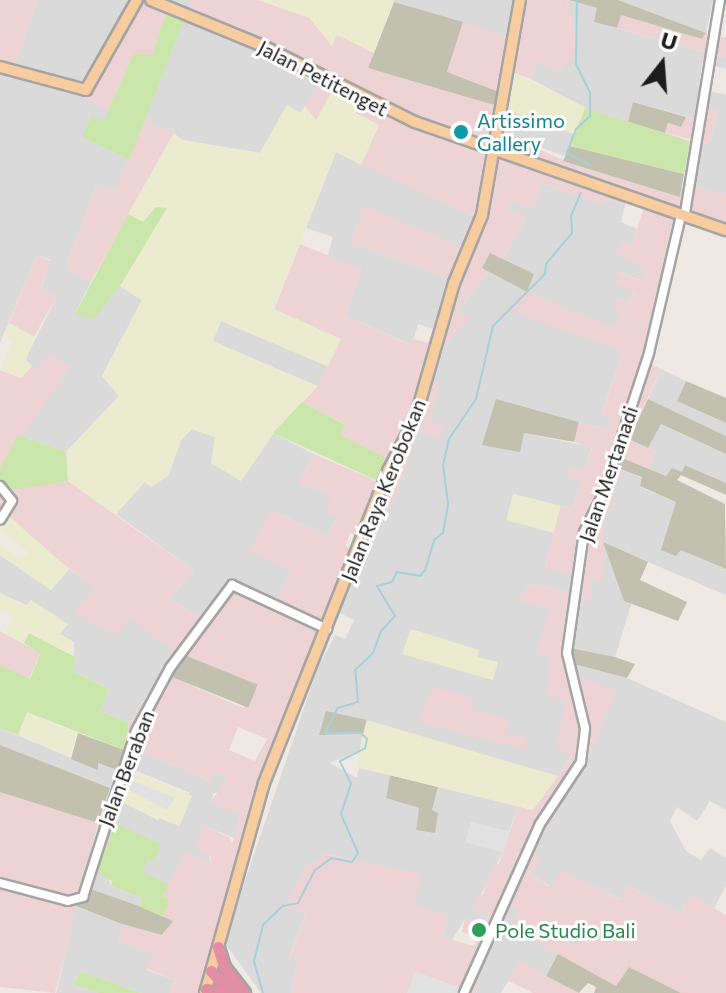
<!DOCTYPE html>
<html>
<head>
<meta charset="utf-8">
<style>
	body { margin:0 }
	#map { position:relative; width:726px; height:993px; overflow:hidden; background:#eeeae3; font-family:Commissioner,sans-serif }
	div>[style] { position:absolute }
	.residential>* { inset:0; background:#dbdada; transform-origin:0 0 }
	.commercial>* { inset:0; background:#eed3d4 }
	.construction>* { inset:0; background:#c2c1af; transform-origin:0 0 }
	.farmland>* { inset:0; background:#ebeccf; transform-origin:0 0 }
	.grass>* { inset:0; background:#cbe6ab }
	.parking>* { inset:0; background:#e1e1e1; transform-origin:0 0 }
	.stream>* { height:2px; margin:-1px; padding:0 1px; transform-origin:1px; border-radius:1px; background:#a6d1da }
	.roads { filter:drop-shadow(2px 0 #a4a4a4) drop-shadow(-2px 0 #a4a4a4) drop-shadow(0 2px #a4a4a4) drop-shadow(0 -2px #a4a4a4) }
	.minor>* { height:8px; margin:-4px; padding:0 4px; transform-origin:4px; border-radius:4px; background:#fff }
	.major>* { height:10px; margin:-5px; padding:0 5px; transform-origin:5px; border-radius:5px; background:#f7cc9f }
	.highway>* { height:11px; margin:-5.5px; padding:0 5.5px; transform-origin:5.5px; border-radius:5.5px; background:#e28ea3 }
	.dots>* { width:22px; height:22px; translate:-50% -50%; box-sizing:border-box; border:4px solid #fff; border-radius:50% }
	span { translate:-50% -50%; white-space:nowrap; text-align:center; line-height:1.15; -webkit-text-stroke:6px #fff; paint-order:stroke }
	.street-label { font-size:20px; color:#1d1d1d }
	.culture-label { font-size:20px; color:#0d838f }
	.left { translate:0 -50%; text-align:left }
	.leisure-label { font-size:20px; color:#27864d }
	.north { position:absolute; left:622px; top:24px; width:80px; height:80px; -webkit-text-stroke:6px #fff; paint-order:stroke; rotate:17deg; font-size:22px; font-weight:700; line-height:32px; text-align:center; color:#1d1d1d }
	.north::after { content:''; display:block; margin:auto; width:28px; height:36px; background:#1d1d1d; clip-path:polygon(50% 0,100% 100%,50% 72%,0 100%) }
</style>
</head>
<body>
<div id="map">
	<div class="residential">
		<i style="clip-path:polygon(38px 0,129px 0,79px 95px,109px 111px,104px 122px,82px 137px,129px 160px,114px 191px,96px 186px,66px 267px,91px 282px,75px 313px,94px 318px,120px 286px,142px 300px,102px 376px,119px 396px,66px 452px,18px 435px,70px 367px,36px 370px,25px 360px,57px 296px,41px 288px,51px 260px,37px 255px,0 343px,0 63px,15px 64px)"></i>
		<i style="clip-path:polygon(154px 0,192px 0,186px 15px,323px 77px,301px 113px,287px 106px,260px 153px,182px 140px,144px 121px,185px 16px)"></i>
		<i style="clip-path:polygon(394px 0,513px 0,507px 37px,394px 2px)"></i>
		<i style="clip-path:polygon(567px 0,598px 8px,594px 22px,726px 58px,726px 69px,702px 63px,699px 88px,726px 95px,726px 195px,683px 184px,690px 141px,709px 144px,718px 110px,695px 119px,634px 102px,628px 122px,585px 108px,531px 79px,536px 60px,578px 50px)"></i>
		<i style="clip-path:polygon(618px 0,713px 0,706px 33px)"></i>
		<i style="left:519px;top:114px;width:59px;height:24px;rotate:20deg"></i>
		<i style="clip-path:polygon(336px 152px,472px 215px,460px 246px,364px 207px,351px 243px,449px 278px,433px 329px,418px 324px,412px 345px,345px 316px,361px 269px,327px 257px,333px 237px,306px 228px)"></i>
		<i style="clip-path:polygon(evenodd,542px 183px,603px 205px,606px 199px,625px 205px,621px 222px,637px 229px,632px 244px,647px 268px,642px 281px,619px 272px,635px 291px,629px 302px,618px 299px,622px 315px,615px 329px,527px 292px,623px 351px,601px 414px,612px 418px,608px 430px,496px 399px,523px 433px,592px 447px,585px 471px,566px 476px,582px 480px,572px 509px,514px 494px,507px 520px,554px 533px,545px 567px,572px 575px,570px 593px,531px 584px,518px 599px,550px 608px,550px 667px,566px 700px,572px 755px,558px 776px,327px 712px,320px 735px,363px 734px,360px 750px,330px 763px,357px 778px,359px 768px,390px 775px,386px 798px,419px 808px,416px 830px,432px 811px,438px 787px,518px 806px,509px 832px,471px 822px,466px 842px,503px 852px,474px 909px,489px 914px,483px 925px,465px 919px,452px 940px,443px 937px,448px 915px,413px 906px,353px 859px,326px 854px,285px 907px,306px 913px,290px 956px,299px 956px,291px 993px,261px 993px,224px 942px,317px 670px,335px 635px,345px 639px,354px 620px,340px 613px,353px 573px,360px 575px,384px 501px,393px 504px,418px 431px,440px 437px,429px 421px,430px 382px,437px 355px,468px 318px,457px 312px,489px 271px,527px 292px,534px 274px,502px 261px,526px 217px,507px 209px,511px 200px,533px 209px,542px 183px,479px 650px,477px 657px,493px 680px,402px 653px,479px 650px)"></i>
		<i style="left:221px;top:321px;width:116px;height:22px;rotate:23deg"></i>
		<i style="clip-path:polygon(661px 369px,686px 381px,677px 401px,726px 423px,726px 436px,648px 399px)"></i>
		<i style="clip-path:polygon(660px 424px,726px 454px,726px 483px,686px 465px,682px 472px,666px 476px,648px 468px,656px 452px,648px 448px)"></i>
		<i style="clip-path:polygon(192px 429px,215px 437px,240px 481px,273px 433px,314px 454px,299px 482px,332px 495px,337px 518px,328px 537px,278px 513px,291px 572px,276px 602px,230px 581px,198px 617px,169px 598px,194px 571px,116px 514px,145px 482px,168px 476px,181px 440px)"></i>
		<i style="clip-path:polygon(625px 470px,642px 478px,640px 487px,676px 502px,681px 549px,726px 569px,726px 595px,603px 543px,632px 602px,615px 657px,566px 647px,569px 597px,591px 579px,603px 580px,603px 519px,615px 498px,609px 495px)"></i>
		<i style="clip-path:polygon(0 555px,51px 590px,69px 569px,96px 588px,76px 611px,129px 616px,177px 652px,129px 723px,100px 711px,109px 689px,73px 671px,74px 642px,59px 634px,67px 624px,0 593px)"></i>
		<i style="clip-path:polygon(566px 662px,627px 678px,726px 722px,726px 810px,710px 801px,697px 821px,677px 807px,670px 821px,686px 851px,701px 860px,710px 848px,726px 858px,726px 886px,714px 908px,691px 895px,680px 914px,628px 886px,620px 899px,562px 871px,551px 887px,531px 875px,540px 859px,534px 855px,540px 839px,586px 762px,615px 692px,570px 673px)"></i>
		<i style="clip-path:polygon(0 728px,98px 769px,98px 763px,117px 770px,112px 782px,125px 788px,120px 801px,158px 820px,164px 808px,190px 793px,118px 763px,126px 744px,210px 781px,214px 771px,251px 787px,214px 793px,211px 802px,241px 814px,234px 838px,203px 826px,211px 863px,169px 885px,108px 878px,111px 886px,142px 898px,139px 906px,82px 886px,110px 788px,0 745px)"></i>
		<i style="clip-path:polygon(508px 903px,520px 910px,510px 928px,558px 954px,546px 976px,520px 961px,501px 993px,474px 993px,479px 982px,473px 979px)"></i>
		<i style="clip-path:polygon(76px 906px,122px 924px,119px 941px,153px 954px,147px 970px,176px 980px,170px 993px,141px 993px,80px 971px,74px 985px,99px 993px,56px 993px)"></i>
	</div>
	<div class="commercial">
		<i style="clip-path:polygon(0 0,38px 0,15px 65px,0 63px)"></i>
		<i style="clip-path:polygon(129px 0,154px 0,168px 7px,152px 56px,134px 53px,109px 111px,79px 96px)"></i>
		<i style="clip-path:polygon(evenodd,192px 0,258px 0,310px 18px,331px 45px,337px 35px,374px 53px,368px 68px,462px 92px,519px 114px,510px 136px,563px 160px,680px 196px,683px 184px,726px 195px,726px 231px,677px 212px,672px 224px,643px 361px,661px 369px,629px 439px,656px 452px,648px 468px,611px 453px,608px 464px,625px 470px,609px 495px,616px 498px,603px 519px,603px 581px,591px 579px,591px 602px,569px 598px,570px 673px,616px 691px,586px 762px,540px 839px,534px 855px,541px 858px,531px 875px,550px 887px,562px 870px,619px 899px,628px 886px,680px 914px,691px 895px,726px 915px,726px 993px,681px 993px,629px 967px,616px 986px,510px 928px,520px 910px,508px 903px,474px 979px,479px 981px,474px 993px,457px 993px,458px 987px,415px 972px,407px 993px,291px 993px,299px 956px,290px 957px,306px 913px,284px 907px,305px 869px,325px 854px,421px 873px,414px 906px,448px 915px,443px 937px,474px 946px,478px 936px,462px 932px,465px 919px,483px 925px,489px 915px,474px 910px,478px 894px,483px 895px,494px 862px,499px 864px,518px 806px,533px 810px,572px 756px,555px 747px,566px 700px,547px 696px,550px 658px,536px 653px,550px 609px,517px 600px,531px 584px,570px 593px,572px 575px,545px 568px,560px 506px,572px 509px,581px 481px,566px 477px,569px 466px,585px 471px,592px 448px,574px 442px,579px 422px,608px 430px,611px 418px,601px 415px,623px 351px,507px 310px,527px 292px,615px 328px,621px 316px,613px 311px,619px 299px,629px 302px,635px 292px,614px 283px,618px 272px,641px 281px,646px 269px,616px 254px,623px 241px,632px 244px,646px 202px,628px 196px,625px 205px,606px 199px,603px 206px,543px 183px,533px 209px,511px 201px,507px 209px,526px 217px,502px 261px,490px 254px,489px 271px,457px 312px,469px 318px,437px 355px,431px 381px,440px 383px,430px 420px,444px 426px,440px 438px,418px 431px,393px 505px,383px 502px,369px 540px,350px 533px,346px 546px,352px 549px,265px 767px,199px 993px,170px 993px,176px 980px,147px 969px,152px 954px,119px 941px,122px 924px,163px 935px,172px 921px,163px 916px,170px 900px,163px 896px,184px 852px,211px 862px,211px 857px,194px 847px,203px 826px,229px 837px,232px 844px,241px 814px,210px 803px,228px 777px,214px 771px,210px 781px,126px 744px,129px 723px,163px 673px,243px 708px,256px 685px,177px 652px,129px 617px,116px 636px,75px 612px,95px 588px,0 516px,0 489px,68px 481px,194px 571px,169px 598px,198px 617px,230px 580px,276px 601px,291px 572px,249px 551px,271px 510px,328px 537px,337px 518px,326px 514px,332px 495px,299px 482px,314px 454px,377px 481px,385px 457px,340px 435px,345px 424px,302px 402px,317px 387px,341px 339px,274px 310px,300px 244px,361px 269px,345px 316px,411px 345px,414px 339px,428px 343px,449px 278px,351px 243px,364px 206px,460px 246px,472px 215px,361px 165px,379px 125px,356px 113px,366px 97px,316px 121px,305px 106px,322px 77px,186px 15px,192px 0,238px 727px,267px 739px,255px 761px,229px 750px,238px 727px)"></i>
		<i style="clip-path:polygon(513px 0,567px 0,578px 50px,559px 74px,537px 60px,531px 79px,501px 68px,499px 92px,447px 72px,463px 22px,507px 37px)"></i>
		<i style="clip-path:polygon(621px 14px,702px 39px,706px 33px,726px 38px,726px 58px,617px 28px)"></i>
		<i style="clip-path:polygon(698px 106px,718px 110px,709px 144px,665px 133px,668px 123px,681px 127px,686px 117px,695px 119px)"></i>
		<i style="clip-path:polygon(144px 121px,174px 133px,91px 282px,66px 267px,96px 186px,114px 191px)"></i>
		<i style="clip-path:polygon(37px 255px,51px 261px,41px 287px,57px 296px,34px 337px,9px 323px)"></i>
		<i style="clip-path:polygon(49px 353px,70px 367px,0 467px,0 370px,21px 378px,32px 366px,37px 369px)"></i>
		<i style="clip-path:polygon(0 631px,40px 653px,29px 679px,0 665px)"></i>
		<i style="clip-path:polygon(432px 687px,472px 697px,470px 709px,510px 721px,505px 732px,525px 737px,525px 750px,418px 722px)"></i>
		<i style="clip-path:polygon(0 792px,98px 823px,55px 993px,0 987px)"></i>
		<i style="clip-path:polygon(520px 960px,546px 976px,579px 993px,533px 993px,508px 981px)"></i>
	</div>
	<div class="construction">
		<i style="clip-path:polygon(569px 0,618px 0,706px 33px,702px 39px,621px 15px,617px 28px,594px 22px,597px 8px)"></i>
		<i style="clip-path:polygon(394px 2px,463px 22px,447px 72px,499px 92px,498px 106px,368px 68px)"></i>
		<i style="clip-path:polygon(633px 102px,686px 117px,681px 127px,668px 123px,665px 133px,628px 122px)"></i>
		<i style="clip-path:polygon(570px 146px,684px 174px,680px 197px,563px 161px)"></i>
		<i style="clip-path:polygon(490px 253px,534px 274px,527px 292px,482px 268px)"></i>
		<i style="clip-path:polygon(686px 381px,726px 398px,726px 423px,677px 401px)"></i>
		<i style="clip-path:polygon(496px 399px,579px 422px,574px 442px,524px 433px,520px 452px,482px 445px)"></i>
		<i style="clip-path:polygon(648px 399px,726px 436px,726px 454px,661px 424px,648px 448px,629px 439px)"></i>
		<i style="clip-path:polygon(611px 453px,666px 476px,672px 468px,682px 472px,685px 465px,726px 483px,726px 495px,681px 475px,677px 480px,725px 504px,726px 569px,681px 550px,676px 556px,661px 550px,676px 502px,640px 486px,642px 477px,607px 464px)"></i>
		<i style="clip-path:polygon(603px 542px,648px 562px,640px 580px,687px 602px,678px 621px,624px 601px)"></i>
		<i style="clip-path:polygon(566px 647px,615px 657px,635px 664px,627px 678px,566px 662px)"></i>
		<i style="left:177px;top:652px;width:87px;height:25px;rotate:22deg"></i>
		<i style="clip-path:polygon(326px 711px,367px 720px,363px 734px,319px 735px)"></i>
		<i style="clip-path:polygon(78px 733px,124px 750px,117px 770px,98px 763px,98px 770px,71px 759px)"></i>
		<i style="clip-path:polygon(0 745px,110px 788px,98px 823px,0 792px)"></i>
		<i style="clip-path:polygon(390px 775px,438px 787px,432px 810px,438px 813px,435px 833px,416px 830px,419px 808px,386px 798px)"></i>
		<i style="clip-path:polygon(82px 886px,139px 906px,173px 921px,162px 935px,122px 924px,76px 906px)"></i>
		<i style="clip-path:polygon(558px 954px,616px 986px,629px 967px,681px 993px,594px 993px,596px 987px,588px 983px,579px 993px,546px 976px)"></i>
	</div>
	<div class="farmland">
		<i style="clip-path:polygon(258px 0,394px 0,374px 53px,337px 35px,332px 46px,310px 18px)"></i>
		<i style="clip-path:polygon(501px 67px,585px 107px,575px 134px,498px 106px)"></i>
		<i style="clip-path:polygon(337px 82px,366px 97px,356px 113px,379px 125px,361px 165px,336px 152px,274px 309px,341px 339px,328px 366px,221px 321px,213px 341px,317px 387px,274px 433px,241px 481px,211px 463px,215px 437px,192px 429px,181px 440px,168px 476px,151px 487px,144px 482px,116px 514px,68px 481px,66px 452px,119px 396px,102px 376px,142px 300px,120px 286px,166px 210px,143px 222px,128px 214px,174px 133px,182px 140px,260px 153px,287px 105px,300px 113px,305px 106px,316px 120px)"></i>
		<i style="clip-path:polygon(9px 323px,34px 337px,26px 360px,32px 366px,21px 378px,0 370px,12px 342px,3px 336px)"></i>
		<i style="left:513px;top:494px;width:49px;height:27px;rotate:14deg"></i>
		<i style="clip-path:polygon(3px 511px,69px 569px,51px 590px,0 555px,0 544px,21px 560px,28px 552px,0 530px)"></i>
		<i style="clip-path:polygon(0 593px,25px 607px,31px 600px,68px 624px,60px 634px,74px 642px,70px 654px,30px 633px,24px 643px,5px 634px,13px 617px,0 610px)"></i>
		<i style="clip-path:polygon(411px 629px,479px 650px,477px 657px,498px 662px,493px 680px,402px 654px)"></i>
		<i style="left:26px;top:712px;width:56px;height:24px;rotate:22deg"></i>
		<i style="clip-path:polygon(367px 720px,523px 766px,558px 776px,533px 810px,356px 767px)"></i>
		<i style="left:124px;top:767px;width:74px;height:33px;rotate:23deg"></i>
	</div>
	<div class="grass">
		<i style="clip-path:polygon(168px 7px,186px 15px,129px 160px,82px 137px,92px 116px,104px 121px,134px 53px,152px 55px)"></i>
		<i style="clip-path:polygon(585px 108px,690px 141px,684px 174px,570px 146px)"></i>
		<i style="clip-path:polygon(156px 207px,167px 208px,120px 286px,94px 319px,75px 314px,128px 214px,143px 222px)"></i>
		<i style="clip-path:polygon(302px 402px,346px 425px,340px 435px,385px 457px,378px 481px,273px 433px)"></i>
		<i style="clip-path:polygon(18px 435px,66px 452px,68px 481px,11px 490px,8px 498px,0 489px,0 467px)"></i>
		<i style="clip-path:polygon(29px 633px,75px 657px,73px 671px,109px 689px,100px 711px,129px 723px,124px 750px,27px 712px,18px 735px,0 728px,0 665px,30px 679px,40px 654px,24px 643px)"></i>
		<i style="clip-path:polygon(116px 824px,161px 844px,154px 862px,147px 859px,143px 872px,169px 885px,163px 896px,170px 900px,163px 916px,139px 906px,142px 898px,111px 886px,112px 881px,96px 873px)"></i>
		<i style="clip-path:polygon(80px 971px,141px 993px,99px 993px,74px 985px)"></i>
	</div>
	<div class="parking">
		<i style="clip-path:polygon(116px 774px,175px 798px,167px 810px,112px 782px)"></i>
		<i style="left:471px;top:822px;width:39px;height:21px;rotate:15deg"></i>
		<i style="clip-path:polygon(415px 972px,459px 988px,457px 993px,407px 993px)"></i>
	</div>
	<div class="stream">
		<i style="left:577px;top:0;width:64px;rotate:90.9deg"></i>
		<i style="left:576px;top:64px;width:32px;rotate:64deg"></i>
		<i style="left:590px;top:93px;width:23px;rotate:90deg"></i>
		<i style="left:590px;top:116px;width:19px;rotate:137deg"></i>
		<i style="left:576px;top:129px;width:26px;rotate:111deg"></i>
		<i style="left:567px;top:153px;width:27px;rotate:28deg"></i>
		<i style="left:396px;top:572px;width:24px;rotate:9deg"></i>
		<i style="left:420px;top:576px;width:8px;rotate:-50deg"></i>
		<i style="left:425px;top:570px;width:31px;rotate:-73deg"></i>
		<i style="left:434px;top:540px;width:11px;rotate:-38deg"></i>
		<i style="left:443px;top:533px;width:29px;rotate:-80deg"></i>
		<i style="left:448px;top:504px;width:39px;rotate:-97deg"></i>
		<i style="left:443px;top:465px;width:27px;rotate:-77deg"></i>
		<i style="left:449px;top:439px;width:48px;rotate:-56deg"></i>
		<i style="left:476px;top:399px;width:75px;rotate:-76.9deg"></i>
		<i style="left:493px;top:326px;width:74px;rotate:-45deg"></i>
		<i style="left:545px;top:274px;width:10px;rotate:-84deg"></i>
		<i style="left:546px;top:264px;width:40px;rotate:-50deg"></i>
		<i style="left:572px;top:233px;width:17px;rotate:-93deg"></i>
		<i style="left:571px;top:216px;width:25px;rotate:-67deg"></i>
		<i style="left:263px;top:993px;width:33px;rotate:-106deg"></i>
		<i style="left:254px;top:961px;width:37px;rotate:-76deg"></i>
		<i style="left:263px;top:925px;width:28px;rotate:-44deg"></i>
		<i style="left:283px;top:906px;width:15px;rotate:-11deg"></i>
		<i style="left:298px;top:903px;width:36px;rotate:-63deg"></i>
		<i style="left:314px;top:871px;width:21px;rotate:-37deg"></i>
		<i style="left:331px;top:858px;width:21px;rotate:11deg"></i>
		<i style="left:352px;top:862px;width:11px;rotate:-56deg"></i>
		<i style="left:358px;top:853px;width:43px;rotate:-113.6deg"></i>
		<i style="left:341px;top:814px;width:32px;rotate:-72deg"></i>
		<i style="left:351px;top:784px;width:25px;rotate:-116deg"></i>
		<i style="left:340px;top:761px;width:28px;rotate:-27deg"></i>
		<i style="left:365px;top:748px;width:9px;rotate:-77deg"></i>
		<i style="left:367px;top:739px;width:8px;rotate:-135deg"></i>
		<i style="left:361px;top:733px;width:36px;rotate:180deg"></i>
		<i style="left:325px;top:733px;width:28px;rotate:-63deg"></i>
		<i style="left:338px;top:708px;width:21px;rotate:-17deg"></i>
		<i style="left:358px;top:702px;width:32px;rotate:-95deg"></i>
		<i style="left:355px;top:670px;width:25px;rotate:-43deg"></i>
		<i style="left:373px;top:653px;width:23px;rotate:-70deg"></i>
		<i style="left:381px;top:631px;width:21px;rotate:-47deg"></i>
		<i style="left:395px;top:616px;width:35px;rotate:-121deg"></i>
		<i style="left:377px;top:586px;width:16px;rotate:-15deg"></i>
		<i style="left:392px;top:582px;width:9px;rotate:-63deg"></i>
	</div>
	<div class="roads">
		<div class="minor">
			<i style="left:685px;top:213px;width:216px;rotate:-80.7deg"></i>
			<i style="left:0;top:486px;width:19px;rotate:51deg"></i>
			<i style="left:12px;top:501px;width:22px;rotate:122deg"></i>
			<i style="left:0;top:883px;width:70px;rotate:14.8deg"></i>
			<i style="left:68px;top:901px;width:16px;rotate:-15deg"></i>
			<i style="left:83px;top:897px;width:174px;rotate:-72.3deg"></i>
			<i style="left:136px;top:731px;width:72px;rotate:-61.6deg"></i>
			<i style="left:170px;top:668px;width:104px;rotate:-53.2deg"></i>
			<i style="left:232px;top:585px;width:105px;rotate:24.9deg"></i>
			<i style="left:464px;top:993px;width:185px;rotate:-65.8deg"></i>
			<i style="left:540px;top:824px;width:74px;rotate:-56.5deg"></i>
			<i style="left:581px;top:762px;width:34px;rotate:-83deg"></i>
			<i style="left:585px;top:728px;width:77px;rotate:-103.5deg"></i>
			<i style="left:567px;top:653px;width:122px;rotate:-82deg"></i>
			<i style="left:584px;top:532px;width:42px;rotate:-63.4deg"></i>
			<i style="left:603px;top:494px;width:148px;rotate:-71.9deg"></i>
			<i style="left:649px;top:353px;width:142px;rotate:-76.9deg"></i>
		</div>
		<div class="major">
			<i style="left:151px;top:0;width:121px;rotate:22.3deg"></i>
			<i style="left:263px;top:46px;width:170px;rotate:26.6deg"></i>
			<i style="left:415px;top:122px;width:329px;rotate:19.2deg"></i>
			<i style="left:0;top:67px;width:89px;rotate:15deg"></i>
			<i style="left:86px;top:90px;width:103px;rotate:-60.5deg"></i>
			<i style="left:205px;top:993px;width:218px;rotate:-74.3deg"></i>
			<i style="left:264px;top:783px;width:336px;rotate:-68.3deg"></i>
			<i style="left:388px;top:471px;width:59px;rotate:-62.6deg"></i>
			<i style="left:415px;top:419px;width:141px;rotate:-74deg"></i>
			<i style="left:454px;top:283px;width:74px;rotate:-67.6deg"></i>
			<i style="left:482px;top:215px;width:218px;rotate:-80deg"></i>
		</div>
		<div class="highway">
			<i style="left:218px;top:947px;width:21px;rotate:73deg"></i>
			<i style="left:224px;top:967px;width:33px;rotate:52deg"></i>
			<i style="left:211px;top:971px;width:31px;rotate:45deg"></i>
			<i style="left:206px;top:989px;width:23px;rotate:10deg"></i>
		</div>
	</div>
	<div class="dots">
		<i style="left:461px;top:132px;background:#0f9aa8"></i>
		<i style="left:479px;top:930px;background:#2e9e5b"></i>
	</div>
	<div class="street-label">
		<span style="left:323px;top:78px;rotate:27deg">Jalan Petitenget</span>
		<span style="left:608px;top:474px;rotate:-71deg">Jalan Mertanadi</span>
		<span style="left:383px;top:490px;rotate:-68deg">Jalan Raya Kerobokan</span>
		<span style="left:126px;top:768px;rotate:-69deg">Jalan Beraban</span>
	</div>
	<div class="culture-label">
		<span class="left" style="left:477px;top:132px">Artissimo<br>Gallery</span>
	</div>
	<div class="leisure-label">
		<span class="left" style="left:495px;top:930px">Pole Studio Bali</span>
	</div>
	<div class="north">U</div>
</div>
</body>
</html>
